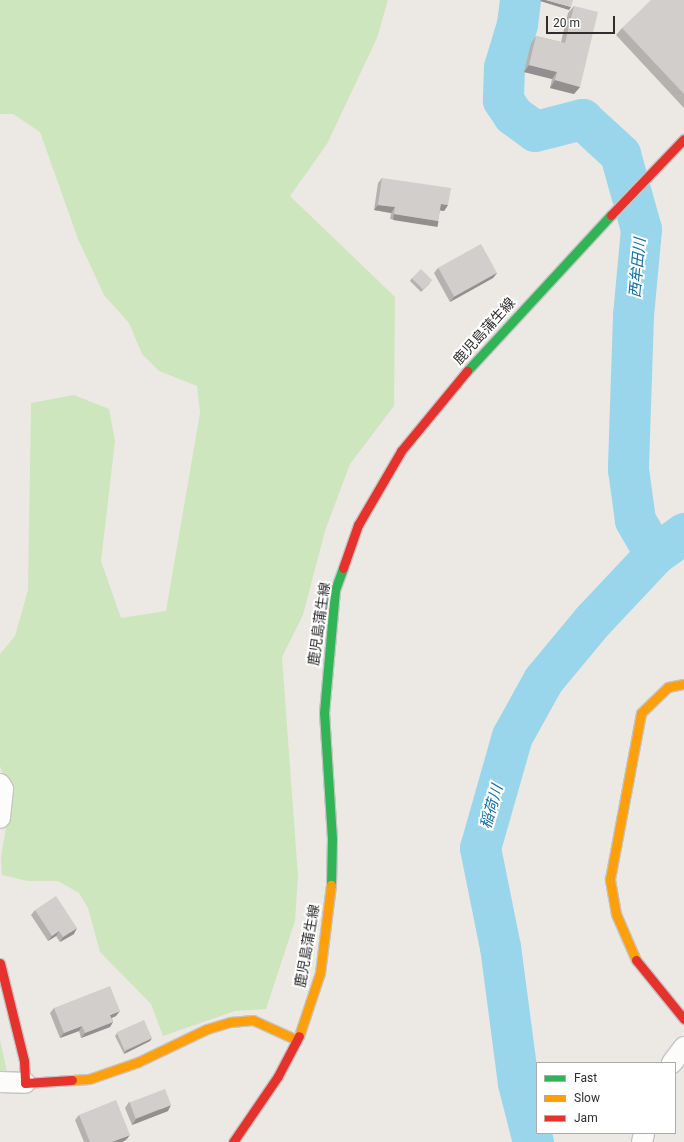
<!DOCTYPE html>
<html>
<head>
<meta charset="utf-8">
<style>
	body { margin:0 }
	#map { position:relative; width:684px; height:1142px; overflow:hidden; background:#ece8e4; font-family:Roboto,"Noto Sans JP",sans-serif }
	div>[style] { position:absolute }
	.green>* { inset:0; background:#cee6be }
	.river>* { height:41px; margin:-20.5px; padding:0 20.5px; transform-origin:20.5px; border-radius:20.5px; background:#99d6ec }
	.roads { filter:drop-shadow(1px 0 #c5c4c5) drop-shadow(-1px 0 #c5c4c5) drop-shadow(0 1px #c5c4c5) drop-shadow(0 -1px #c5c4c5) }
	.street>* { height:20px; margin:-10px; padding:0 10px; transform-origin:10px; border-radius:10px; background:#fcfcfb }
	.fast>* { height:9px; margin:-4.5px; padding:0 4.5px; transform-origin:4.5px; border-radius:4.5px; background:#30b455 }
	.slow>* { height:9px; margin:-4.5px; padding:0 4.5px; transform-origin:4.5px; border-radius:4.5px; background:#ff9f0a }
	.jam>* { height:9px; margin:-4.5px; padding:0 4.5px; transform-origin:4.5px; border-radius:4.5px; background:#e5322d }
	.wall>* { inset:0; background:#b4b1af }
	.shaded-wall>* { inset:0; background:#92908e; transform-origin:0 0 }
	.building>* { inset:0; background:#d1cecb; transform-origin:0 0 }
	span { translate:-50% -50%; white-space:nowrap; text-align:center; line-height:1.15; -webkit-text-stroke:4px #fff; paint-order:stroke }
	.street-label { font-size:14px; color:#2e2e2e }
	.water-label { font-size:15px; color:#0d6fa3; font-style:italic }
	.legend { position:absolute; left:536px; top:1062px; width:140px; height:72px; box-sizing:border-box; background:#fff; border:1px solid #ababab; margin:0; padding:5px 7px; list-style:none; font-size:12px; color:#2e2e2e }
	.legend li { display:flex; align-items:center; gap:8px; height:20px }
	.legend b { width:20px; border:1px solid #ababab }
	.scale { position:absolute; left:546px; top:16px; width:69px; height:18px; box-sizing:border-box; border:2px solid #2e2e2e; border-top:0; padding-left:5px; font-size:12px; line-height:14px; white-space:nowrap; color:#2e2e2e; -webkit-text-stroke:3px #fff; paint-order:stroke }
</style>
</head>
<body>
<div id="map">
	<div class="green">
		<i style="clip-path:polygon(0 0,388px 0,377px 38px,327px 144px,290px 196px,395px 297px,394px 406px,350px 464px,325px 531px,303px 615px,282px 657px,298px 876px,295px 921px,266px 1009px,235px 1011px,163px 1036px,151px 1004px,100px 952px,88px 908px,79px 893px,58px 881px,28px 881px,2px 875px,1px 857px,11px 798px,0 766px,0 654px,15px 636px,28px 590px,31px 403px,74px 395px,109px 409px,115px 441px,101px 561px,121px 618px,166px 611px,200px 413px,197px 386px,159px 371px,142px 354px,129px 323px,104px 295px,78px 239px,40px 132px,13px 114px,0 114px)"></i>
		<i style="clip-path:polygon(0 1040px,7px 1072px,0 1077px)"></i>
	</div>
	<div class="river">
		<i style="left:520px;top:0;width:24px;rotate:97deg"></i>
		<i style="left:517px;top:24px;width:45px;rotate:106.8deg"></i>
		<i style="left:504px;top:67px;width:33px;rotate:92deg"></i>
		<i style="left:503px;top:100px;width:18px;rotate:56deg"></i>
		<i style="left:513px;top:115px;width:27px;rotate:36deg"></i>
		<i style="left:535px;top:131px;width:49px;rotate:-14.3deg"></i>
		<i style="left:582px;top:119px;width:52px;rotate:42.6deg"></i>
		<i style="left:620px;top:154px;width:78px;rotate:74.4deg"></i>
		<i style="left:641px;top:229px;width:86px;rotate:95.3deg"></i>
		<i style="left:633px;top:315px;width:154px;rotate:91.9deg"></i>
		<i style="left:628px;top:469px;width:51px;rotate:82.2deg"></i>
		<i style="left:635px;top:520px;width:39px;rotate:60deg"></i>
		<i style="left:533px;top:1142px;width:61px;rotate:-104.3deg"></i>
		<i style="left:518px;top:1083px;width:137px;rotate:-97.5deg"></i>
		<i style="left:500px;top:947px;width:101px;rotate:-101.4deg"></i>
		<i style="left:480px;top:848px;width:116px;rotate:-74.1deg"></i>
		<i style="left:512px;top:736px;width:64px;rotate:-61deg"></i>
		<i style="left:543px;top:680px;width:77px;rotate:-50.3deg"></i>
		<i style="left:592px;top:621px;width:92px;rotate:-46.8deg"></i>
		<i style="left:655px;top:554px;width:36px;rotate:-36deg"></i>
	</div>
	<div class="roads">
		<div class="street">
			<i style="left:0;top:784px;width:6px;rotate:59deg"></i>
			<i style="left:3px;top:789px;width:29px;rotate:96deg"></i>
			<i style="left:672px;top:1063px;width:20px;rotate:-53deg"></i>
			<i style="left:0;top:1082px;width:25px;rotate:2deg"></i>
			<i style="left:642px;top:1142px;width:9px;rotate:-77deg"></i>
		</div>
		<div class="fast">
			<i style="left:467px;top:371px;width:212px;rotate:-47.3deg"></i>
			<i style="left:331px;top:885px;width:46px;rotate:-88.8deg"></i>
			<i style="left:332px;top:839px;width:126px;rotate:-93.6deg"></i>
			<i style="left:324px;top:713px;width:123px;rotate:-84.9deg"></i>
			<i style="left:335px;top:590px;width:23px;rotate:-70deg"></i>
		</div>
		<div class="slow">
			<i style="left:636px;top:960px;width:50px;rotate:-113.5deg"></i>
			<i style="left:616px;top:914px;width:36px;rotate:-100deg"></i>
			<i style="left:610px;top:879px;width:169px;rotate:-79.4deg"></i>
			<i style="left:641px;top:713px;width:37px;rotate:-44deg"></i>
			<i style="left:668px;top:687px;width:16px;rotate:-11deg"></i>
			<i style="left:299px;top:1036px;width:66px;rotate:-71.6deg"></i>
			<i style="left:320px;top:973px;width:89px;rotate:-82.9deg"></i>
			<i style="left:72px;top:1080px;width:17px;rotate:-3deg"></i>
			<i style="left:89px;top:1079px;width:52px;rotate:-19.1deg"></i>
			<i style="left:138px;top:1062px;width:76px;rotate:-25.6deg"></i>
			<i style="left:207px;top:1029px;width:24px;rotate:-17deg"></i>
			<i style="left:230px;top:1022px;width:23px;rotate:-5deg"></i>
			<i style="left:253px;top:1020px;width:48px;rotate:24.4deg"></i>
		</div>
		<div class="jam">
			<i style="left:611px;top:215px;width:105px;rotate:-46.2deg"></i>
			<i style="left:343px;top:568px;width:46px;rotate:-70.8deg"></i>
			<i style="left:358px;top:525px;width:86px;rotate:-59.8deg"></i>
			<i style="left:401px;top:451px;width:104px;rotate:-50.5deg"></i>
			<i style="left:636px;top:960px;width:76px;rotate:50.9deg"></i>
			<i style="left:0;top:963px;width:101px;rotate:76.2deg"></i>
			<i style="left:24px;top:1061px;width:22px;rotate:87deg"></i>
			<i style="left:25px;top:1083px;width:47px;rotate:-3.7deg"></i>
			<i style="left:233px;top:1142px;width:80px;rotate:-55.7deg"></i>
			<i style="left:278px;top:1076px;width:45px;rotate:-62.3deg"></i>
		</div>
	</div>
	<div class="wall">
		<i style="clip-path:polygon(684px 0,684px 108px,616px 35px,622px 28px)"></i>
		<i style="clip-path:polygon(574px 6px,580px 87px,574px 94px,550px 88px,552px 79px,524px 72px,531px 43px,536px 36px,561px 42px,568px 13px)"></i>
		<i style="clip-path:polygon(382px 178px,448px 205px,444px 211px,440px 210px,438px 221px,435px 226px,390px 219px,391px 213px,374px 210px,378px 183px)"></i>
		<i style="clip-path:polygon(438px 268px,497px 273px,493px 278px,450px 302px,434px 273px)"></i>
		<i style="clip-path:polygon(412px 278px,430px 283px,421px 292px,410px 281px)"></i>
		<i style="clip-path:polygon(35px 910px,74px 934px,60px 942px,56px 936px,48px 941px,31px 915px)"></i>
		<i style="clip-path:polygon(54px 1008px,116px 1016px,112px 1018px,113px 1022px,110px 1027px,81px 1038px,79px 1031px,60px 1038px,50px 1013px)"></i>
		<i style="clip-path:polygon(117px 1033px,152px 1038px,150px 1041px,124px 1054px,115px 1036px)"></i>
		<i style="clip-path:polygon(129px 1102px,168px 1111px,132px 1125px,125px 1108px)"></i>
		<i style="clip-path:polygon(79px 1115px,126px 1140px,122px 1142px,84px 1142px,75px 1120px)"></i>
	</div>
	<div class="shaded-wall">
		<i style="clip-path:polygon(541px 0,546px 0,571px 7px,569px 10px,540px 1px)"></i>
		<i style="clip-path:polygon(529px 65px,557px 72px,552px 79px,524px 72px)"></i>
		<i style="clip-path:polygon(555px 80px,580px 87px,574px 94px,550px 88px)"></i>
		<i style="clip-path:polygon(441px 204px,448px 205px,444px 211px,437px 210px)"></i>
		<i style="clip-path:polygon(378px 205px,395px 207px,391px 213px,374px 210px)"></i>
		<i style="left:394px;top:214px;width:45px;height:6px;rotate:9deg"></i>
		<i style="clip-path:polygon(497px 273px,493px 278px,450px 302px,454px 297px)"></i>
		<i style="clip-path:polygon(77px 928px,74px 934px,60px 942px,63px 937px)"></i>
		<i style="clip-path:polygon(59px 931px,56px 936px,48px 941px,52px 936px)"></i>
		<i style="clip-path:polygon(120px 1011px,116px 1016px,107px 1020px,110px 1015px)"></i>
		<i style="clip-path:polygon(113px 1022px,110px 1027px,81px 1038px,85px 1033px)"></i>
		<i style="clip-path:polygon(82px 1026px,79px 1031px,60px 1038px,64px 1033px)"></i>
		<i style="clip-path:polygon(152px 1038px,150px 1041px,124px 1054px,126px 1051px)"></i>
		<i style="clip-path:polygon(171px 1105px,168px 1111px,132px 1125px,136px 1119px)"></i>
		<i style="clip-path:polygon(130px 1135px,126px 1140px,122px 1142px,112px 1142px)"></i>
	</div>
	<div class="building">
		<i style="clip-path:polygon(546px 0,573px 0,571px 7px)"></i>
		<i style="clip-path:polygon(651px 0,684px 0,684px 94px,622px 28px)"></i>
		<i style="clip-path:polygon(574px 6px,598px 12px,580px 87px,555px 80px,557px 72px,529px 65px,536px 36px,565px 43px)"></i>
		<i style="clip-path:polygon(382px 178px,451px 188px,448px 205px,441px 204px,438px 221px,394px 214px,395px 207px,378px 205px)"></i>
		<i style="left:481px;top:244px;width:33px;height:49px;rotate:61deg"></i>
		<i style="left:421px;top:269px;width:16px;height:13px;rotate:45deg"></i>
		<i style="clip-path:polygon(56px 896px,77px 928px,63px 937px,59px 931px,52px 936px,35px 910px)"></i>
		<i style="clip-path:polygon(110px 986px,120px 1011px,110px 1015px,113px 1022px,85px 1033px,82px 1026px,64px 1033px,54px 1008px)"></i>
		<i style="left:144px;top:1020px;width:20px;height:30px;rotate:66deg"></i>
		<i style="left:165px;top:1089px;width:17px;height:38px;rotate:69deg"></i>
		<i style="clip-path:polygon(116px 1100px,130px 1135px,112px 1142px,90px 1142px,79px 1115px)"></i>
	</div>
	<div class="street-label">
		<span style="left:484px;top:331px;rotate:-48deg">鹿児島蒲生線</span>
		<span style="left:319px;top:624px;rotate:-82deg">鹿児島蒲生線</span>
		<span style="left:307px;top:946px;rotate:-80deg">鹿児島蒲生線</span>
	</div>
	<div class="water-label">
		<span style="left:638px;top:268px;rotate:-85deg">西牟田川</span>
		<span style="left:492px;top:807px;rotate:-74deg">稲荷川</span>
	</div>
	<ul class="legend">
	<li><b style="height:5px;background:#30b455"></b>Fast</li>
	<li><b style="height:5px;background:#ff9f0a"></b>Slow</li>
	<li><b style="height:5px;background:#e5322d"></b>Jam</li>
	</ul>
	<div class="scale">20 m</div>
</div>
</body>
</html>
